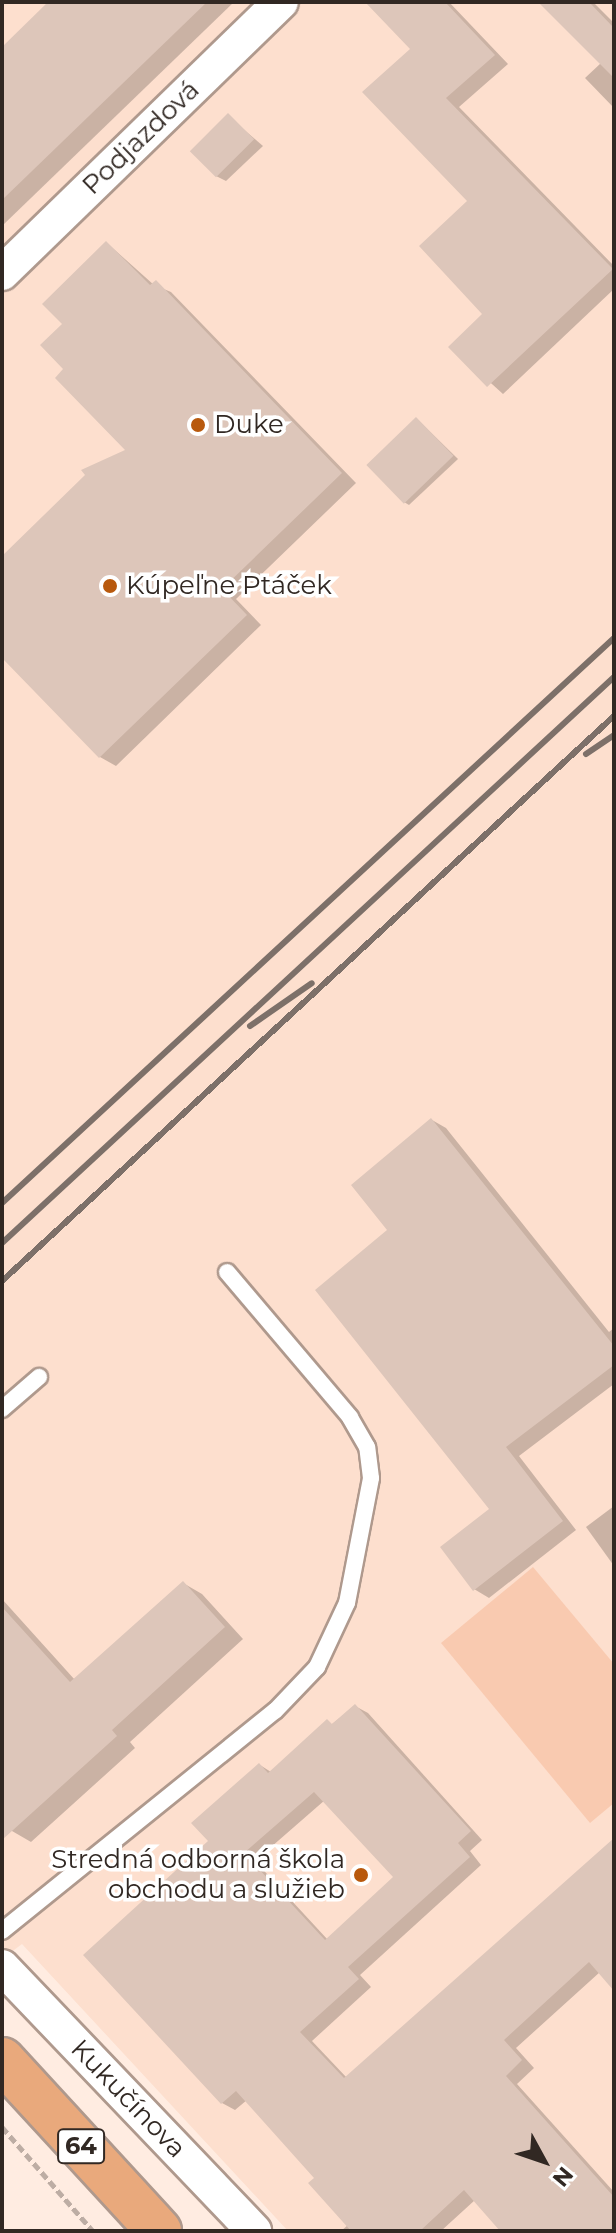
<!DOCTYPE html>
<html>
<head>
<meta charset="utf-8">
<style>
	body { margin:0 }
	#map { position:relative; width:616px; height:2233px; overflow:hidden; background:#ffece1; font-family:Montserrat,sans-serif }
	div>[style] { position:absolute }
	.built>* { inset:0; background:#fddfce }
	.green>* { inset:0; background:#f9cab0 }
	.shadow>* { inset:0; background:#0003 }
	.building>* { inset:0; background:#ddc6ba; transform-origin:0 0 }
	.path>* { height:5px; margin-top:-2.5px; transform-origin:0; background:repeating-linear-gradient(90deg,#bdada4 0 8px,transparent 0 12px) }
	.roads { filter:drop-shadow(2px 0 #af998d) drop-shadow(-2px 0 #af998d) drop-shadow(0 2px #af998d) drop-shadow(0 -2px #af998d) }
	.service>* { height:16px; margin:-8px; padding:0 8px; transform-origin:8px; border-radius:8px; background:#fff }
	.minor>* { height:34px; margin:-17px; padding:0 17px; transform-origin:17px; border-radius:17px; background:#fff }
	.primary>* { height:44px; margin:-22px; padding:0 22px; transform-origin:22px; border-radius:22px; background:#e9a97c }
	.rail>* { height:6px; margin:-3px; padding:0 3px; transform-origin:3px; border-radius:3px; background:#7d7069 }
	.dots>* { width:22px; height:22px; translate:-50% -50%; box-sizing:border-box; border:4px solid #fff; border-radius:50% }
	span { translate:-50% -50%; white-space:nowrap; text-align:center; line-height:1.15; -webkit-text-stroke:7px #fff; paint-order:stroke }
	.shield-label span { padding:2px 6px; background:#fff; border:2px solid; border-radius:6px; -webkit-text-stroke-width:0 }
	.shield-label { font-size:24px; color:#312823; font-weight:700 }
	.street-label { font-size:26px; color:#312823 }
	.poi-label { font-size:26px; color:#312823 }
	.left { translate:0 -50%; text-align:left }
	.right { translate:-100% -50%; text-align:right }
	.frame { position:absolute; inset:0; border:4px solid #312823; pointer-events:none }
	.north { position:absolute; left:504px; top:2121px; width:80px; height:80px; -webkit-text-stroke:6px #fff; paint-order:stroke; rotate:130deg; font-size:22px; font-weight:700; line-height:32px; text-align:center; color:#312823 }
	.north::after { content:''; display:block; margin:auto; width:28px; height:36px; background:#312823; clip-path:polygon(50% 0,100% 100%,50% 72%,0 100%) }
</style>
</head>
<body>
<div id="map">
	<div class="built">
		<i style="clip-path:polygon(2px 2px,614px 2px,614px 2231px,288px 2231px,22px 1944px,2px 1959px)"></i>
	</div>
	<div class="green">
		<i style="clip-path:polygon(533px 1567px,614px 1664px,614px 1803px,590px 1823px,441px 1643px)"></i>
	</div>
	<div class="shadow">
		<i style="clip-path:polygon(51px 2px,234px 2px,2px 226px,2px 50px)"></i>
		<i style="clip-path:polygon(368px 2px,449px 2px,508px 64px,459px 107px,614px 266px,614px 289px,503px 394px,451px 347px,485px 314px,469px 201px,413px 49px)"></i>
		<i style="clip-path:polygon(541px 2px,593px 2px,614px 23px,614px 108px,585px 78px,601px 63px)"></i>
		<i style="clip-path:polygon(228px 116px,263px 146px,226px 181px,216px 176px)"></i>
		<i style="clip-path:polygon(107px 243px,154px 285px,171px 292px,356px 483px,236px 599px,261px 625px,116px 766px,100px 757px,2px 656px,2px 558px,128px 451px,66px 370px,65px 324px)"></i>
		<i style="clip-path:polygon(417px 419px,458px 459px,409px 505px,404px 502px)"></i>
		<i style="clip-path:polygon(432px 1120px,446px 1128px,609px 1332px,614px 1328px,614px 1384px,519px 1456px,576px 1530px,489px 1598px,474px 1589px,491px 1510px,390px 1230px)"></i>
		<i style="clip-path:polygon(614px 1506px,614px 1566px,586px 1527px)"></i>
		<i style="clip-path:polygon(183px 1583px,202px 1594px,243px 1639px,130px 1742px,135px 1748px,31px 1842px,12px 1831px,2px 1820px,2px 1599px,75px 1680px)"></i>
		<i style="clip-path:polygon(evenodd,355px 1706px,368px 1713px,482px 1840px,470px 1851px,481px 1865px,360px 1975px,371px 1987px,312px 2041px,347px 2078px,614px 1841px,614px 1985px,600px 1972px,516px 2048px,534px 2068px,517px 2084px,614px 2192px,614px 2231px,502px 2231px,475px 2200px,441px 2231px,341px 2231px,348px 2225px,316px 2178px,247px 2100px,235px 2110px,222px 2103px,210px 1841px,260px 1765px,271px 1772px,355px 1706px,325px 1800px,396px 1878px,328px 1940px,255px 1861px,325px 1800px)"></i>
	</div>
	<div class="building">
		<i style="clip-path:polygon(48px 2px,207px 2px,2px 200px,2px 47px)"></i>
		<i style="clip-path:polygon(365px 2px,445px 2px,495px 55px,446px 98px,613px 269px,487px 387px,448px 347px,482px 314px,419px 246px,467px 201px,362px 92px,410px 49px)"></i>
		<i style="clip-path:polygon(538px 2px,589px 2px,614px 28px,614px 78px)"></i>
		<i style="left:228px;top:113px;width:37px;height:54px;rotate:45deg"></i>
		<i style="clip-path:polygon(106px 241px,150px 285px,156px 280px,342px 473px,222px 589px,247px 615px,99px 758px,2px 658px,2px 556px,85px 475px,81px 470px,125px 450px,55px 378px,63px 369px,40px 345px,62px 324px,42px 304px)"></i>
		<i style="left:416px;top:417px;width:54px;height:69px;rotate:46deg"></i>
		<i style="clip-path:polygon(431px 1118px,614px 1346px,614px 1365px,506px 1447px,563px 1521px,473px 1591px,440px 1547px,489px 1509px,315px 1290px,387px 1230px,351px 1185px)"></i>
		<i style="clip-path:polygon(183px 1581px,225px 1627px,112px 1730px,117px 1736px,2px 1840px,2px 1607px,70px 1682px)"></i>
		<i style="clip-path:polygon(evenodd,355px 1704px,471px 1831px,458px 1843px,470px 1857px,348px 1967px,359px 1979px,300px 2032px,344px 2078px,614px 1838px,614px 1991px,589px 1962px,504px 2040px,522px 2060px,506px 2076px,614px 2197px,614px 2231px,500px 2231px,464px 2190px,420px 2231px,351px 2231px,308px 2183px,314px 2178px,236px 2091px,221px 2104px,83px 1955px,208px 1841px,191px 1823px,259px 1763px,268px 1773px,327px 1719px,332px 1724px,355px 1704px,314px 1792px,393px 1877px,325px 1940px,244px 1853px,314px 1792px)"></i>
	</div>
	<div class="path">
		<i style="left:2px;top:2127px;width:138px;rotate:48.8deg"></i>
	</div>
	<div class="roads">
		<div class="service">
			<i style="left:2px;top:1409px;width:49px;rotate:-40.9deg"></i>
			<i style="left:2px;top:1931px;width:351px;rotate:-38.9deg"></i>
			<i style="left:275px;top:1711px;width:61px;rotate:-46.3deg"></i>
			<i style="left:317px;top:1667px;width:71px;rotate:-64.9deg"></i>
			<i style="left:347px;top:1603px;width:127px;rotate:-79.1deg"></i>
			<i style="left:371px;top:1478px;width:31px;rotate:-97deg"></i>
			<i style="left:367px;top:1447px;width:34px;rotate:-120deg"></i>
			<i style="left:350px;top:1417px;width:190px;rotate:-130.3deg"></i>
		</div>
		<div class="minor">
			<i style="left:2px;top:273px;width:389px;rotate:-44.2deg"></i>
			<i style="left:2px;top:1967px;width:365px;rotate:46.3deg"></i>
		</div>
		<div class="primary">
			<i style="left:2px;top:2060px;width:232px;rotate:47.4deg"></i>
		</div>
	</div>
	<div class="rail">
		<i style="left:586px;top:754px;width:34px;rotate:-34deg"></i>
		<i style="left:250px;top:1026px;width:75px;rotate:-34.7deg"></i>
		<i style="left:2px;top:1203px;width:833px;rotate:-42.71deg"></i>
		<i style="left:2px;top:1243px;width:834px;rotate:-42.76deg"></i>
		<i style="left:2px;top:1281px;width:833px;rotate:-42.71deg"></i>
	</div>
	<div class="dots">
		<i style="left:198px;top:425px;background:#b8590d"></i>
		<i style="left:110px;top:586px;background:#b8590d"></i>
		<i style="left:361px;top:1875px;background:#b8590d"></i>
	</div>
	<div class="shield-label">
		<span style="left:81px;top:2146px">64</span>
	</div>
	<div class="street-label">
		<span style="left:141px;top:138px;rotate:-44deg">Podjazdová</span>
		<span style="left:128px;top:2099px;rotate:46deg">Kukučínova</span>
	</div>
	<div class="poi-label">
		<span class="left" style="left:214px;top:425px">Duke</span>
		<span class="left" style="left:126px;top:586px">Kúpeľne Ptáček</span>
		<span class="right" style="left:345px;top:1875px">Stredná odborná škola<br>obchodu a služieb</span>
	</div>
	<div class="frame"></div>
	<div class="north">N</div>
</div>
</body>
</html>
